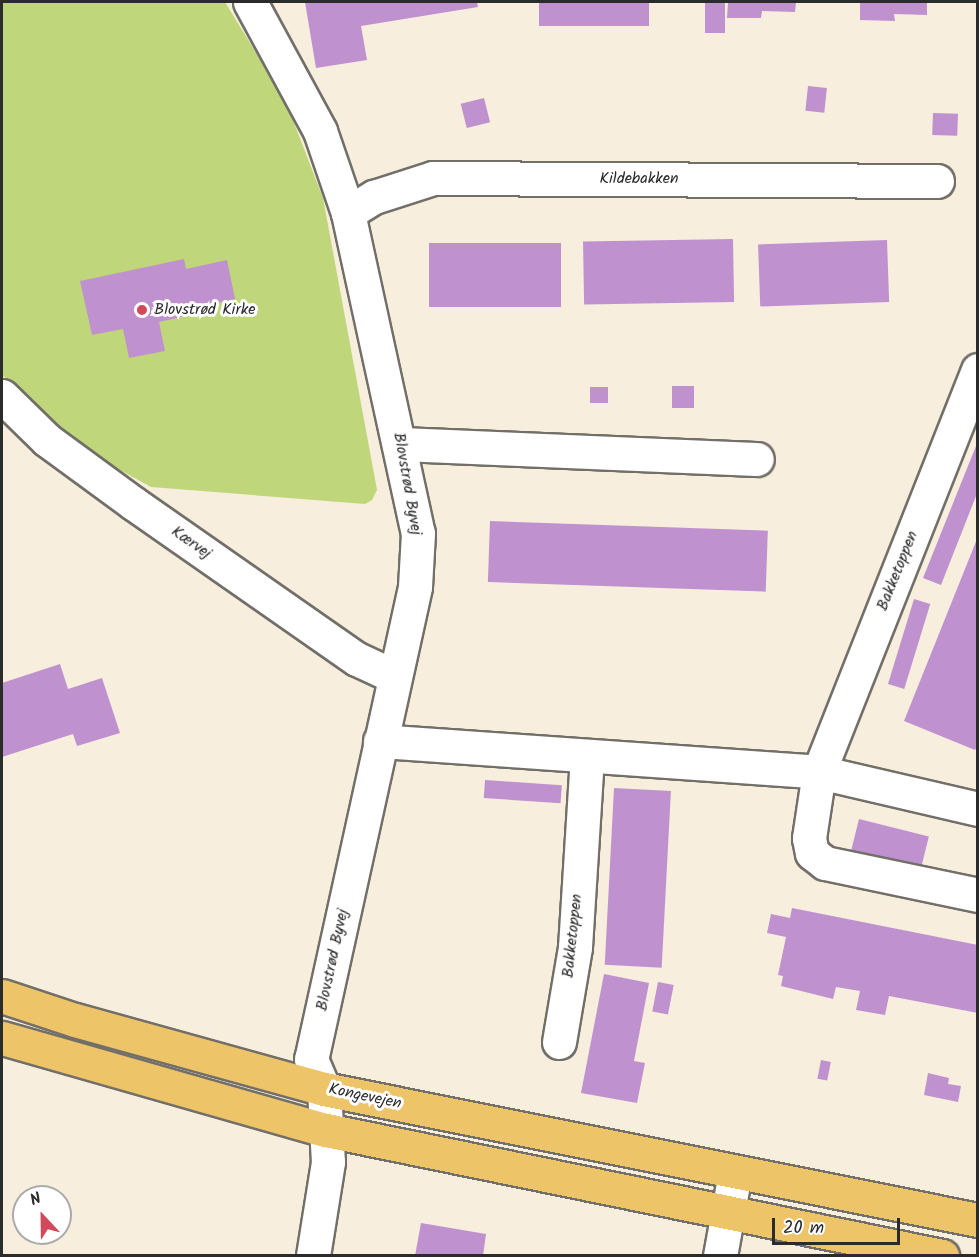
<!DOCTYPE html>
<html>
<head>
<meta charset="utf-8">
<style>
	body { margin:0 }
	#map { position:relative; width:979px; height:1257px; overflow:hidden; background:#f7eedd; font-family:Kalam,sans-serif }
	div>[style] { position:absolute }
	.green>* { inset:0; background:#bfd67a }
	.building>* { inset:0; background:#bf92cf; transform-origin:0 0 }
	.roads { filter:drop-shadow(2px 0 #726f69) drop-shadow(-2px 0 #726f69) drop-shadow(0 2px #726f69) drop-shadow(0 -2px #726f69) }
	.minor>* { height:33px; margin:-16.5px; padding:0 16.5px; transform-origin:16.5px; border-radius:16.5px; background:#fff }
	.major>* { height:33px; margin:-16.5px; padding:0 16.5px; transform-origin:16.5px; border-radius:16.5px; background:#eec469 }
	.dots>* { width:16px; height:16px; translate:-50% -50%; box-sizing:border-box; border:3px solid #fff; border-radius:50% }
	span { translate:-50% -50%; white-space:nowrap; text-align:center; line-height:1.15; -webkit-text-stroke:6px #fff; paint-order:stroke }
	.street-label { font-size:16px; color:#2b2b2b }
	.poi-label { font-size:16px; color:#2b2b2b }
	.left { translate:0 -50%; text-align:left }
	.frame { position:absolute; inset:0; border:3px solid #2b2b2b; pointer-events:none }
	.north { position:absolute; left:12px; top:1185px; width:60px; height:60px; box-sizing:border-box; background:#fff; border:2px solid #aaa; border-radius:50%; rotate:338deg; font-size:16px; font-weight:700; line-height:24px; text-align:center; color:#2b2b2b }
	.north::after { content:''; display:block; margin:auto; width:21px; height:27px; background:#d1495b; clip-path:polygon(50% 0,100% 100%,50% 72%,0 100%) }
	.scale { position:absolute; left:772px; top:1218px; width:128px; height:27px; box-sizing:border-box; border:3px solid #2b2b2b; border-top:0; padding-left:8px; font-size:18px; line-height:21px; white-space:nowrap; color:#2b2b2b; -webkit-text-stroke:4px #fff; paint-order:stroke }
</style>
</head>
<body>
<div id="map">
	<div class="green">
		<i style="clip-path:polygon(2px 2px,225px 2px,286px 102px,323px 198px,377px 490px,372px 500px,365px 504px,151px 487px,89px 453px,2px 375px)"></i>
	</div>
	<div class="building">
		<i style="clip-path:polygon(305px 2px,477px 2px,478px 7px,361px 26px,367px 60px,316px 68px)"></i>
		<i style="left:539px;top:2px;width:110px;height:24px"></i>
		<i style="left:705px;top:2px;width:20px;height:31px"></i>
		<i style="clip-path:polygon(728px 2px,796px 2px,795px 12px,762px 11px,761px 18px,727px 18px)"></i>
		<i style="clip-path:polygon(860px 2px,927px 2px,927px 15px,894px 14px,895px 21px,860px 20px)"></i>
		<i style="left:808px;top:86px;width:19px;height:25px;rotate:6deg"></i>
		<i style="left:484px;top:98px;width:25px;height:24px;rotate:76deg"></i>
		<i style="left:933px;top:113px;width:25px;height:22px;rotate:2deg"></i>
		<i style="left:733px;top:239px;width:63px;height:150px;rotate:89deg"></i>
		<i style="left:887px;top:240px;width:62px;height:129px;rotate:88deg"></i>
		<i style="left:561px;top:243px;width:64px;height:132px;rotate:90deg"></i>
		<i style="clip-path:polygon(184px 259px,186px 269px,227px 260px,235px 299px,198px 307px,199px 313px,159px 322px,165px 351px,129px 358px,123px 329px,92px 335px,80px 281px)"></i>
		<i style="left:672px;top:386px;width:22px;height:22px"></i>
		<i style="left:608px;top:387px;width:16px;height:18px;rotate:90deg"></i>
		<i style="clip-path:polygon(978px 441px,978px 491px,941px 585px,923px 578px)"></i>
		<i style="left:490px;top:521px;width:278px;height:61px;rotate:2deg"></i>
		<i style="clip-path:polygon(977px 539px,978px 745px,975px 750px,904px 721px)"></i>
		<i style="left:914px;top:599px;width:17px;height:89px;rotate:17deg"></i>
		<i style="clip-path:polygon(60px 664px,68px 689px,102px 678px,120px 733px,77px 746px,73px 734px,2px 757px,2px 683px)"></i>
		<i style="left:485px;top:780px;width:77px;height:18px;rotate:4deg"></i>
		<i style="left:614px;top:788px;width:57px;height:177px;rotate:3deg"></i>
		<i style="left:859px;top:819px;width:72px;height:33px;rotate:14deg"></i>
		<i style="clip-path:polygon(792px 908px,978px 945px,978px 1013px,889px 996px,885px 1015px,856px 1010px,860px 991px,836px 987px,833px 999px,781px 986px,783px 976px,778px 975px,786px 937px,767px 933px,771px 914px,790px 918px)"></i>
		<i style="clip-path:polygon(604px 974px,649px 983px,634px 1061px,645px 1063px,637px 1103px,581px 1093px)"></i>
		<i style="left:658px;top:982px;width:16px;height:30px;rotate:11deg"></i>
		<i style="left:821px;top:1060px;width:10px;height:19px;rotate:11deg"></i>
		<i style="clip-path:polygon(928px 1073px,949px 1078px,948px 1084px,961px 1086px,958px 1102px,924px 1095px)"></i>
		<i style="clip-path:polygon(421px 1223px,486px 1234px,483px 1256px,415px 1256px)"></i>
	</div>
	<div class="roads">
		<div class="minor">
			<i style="left:250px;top:2px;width:147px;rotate:61.5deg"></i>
			<i style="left:320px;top:131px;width:87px;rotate:71.1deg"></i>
			<i style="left:348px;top:213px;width:328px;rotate:77.7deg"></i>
			<i style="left:418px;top:533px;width:54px;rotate:93.2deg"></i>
			<i style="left:415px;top:587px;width:483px;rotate:102.4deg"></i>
			<i style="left:311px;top:1059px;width:33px;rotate:67deg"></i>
			<i style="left:324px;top:1089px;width:73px;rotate:86.9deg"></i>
			<i style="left:328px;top:1162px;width:95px;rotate:99.1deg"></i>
			<i style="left:348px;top:213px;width:31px;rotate:-32deg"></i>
			<i style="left:374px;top:197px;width:62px;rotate:-17.9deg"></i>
			<i style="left:433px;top:178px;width:504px;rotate:0.34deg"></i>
			<i style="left:978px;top:370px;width:432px;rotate:111.6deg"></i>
			<i style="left:819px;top:772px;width:67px;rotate:98.6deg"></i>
			<i style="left:809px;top:838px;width:15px;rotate:79deg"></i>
			<i style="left:812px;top:853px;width:16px;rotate:38deg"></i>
			<i style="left:825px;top:863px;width:156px;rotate:11.8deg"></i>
			<i style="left:2px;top:396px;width:63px;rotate:44.4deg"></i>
			<i style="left:47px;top:440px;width:107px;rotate:36.2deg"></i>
			<i style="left:133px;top:503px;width:273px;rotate:34.9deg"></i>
			<i style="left:357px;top:659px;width:38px;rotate:25deg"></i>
			<i style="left:400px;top:444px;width:357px;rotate:2.4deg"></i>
			<i style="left:380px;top:741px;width:440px;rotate:4deg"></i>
			<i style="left:819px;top:772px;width:163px;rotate:13.1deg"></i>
			<i style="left:559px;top:1042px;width:96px;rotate:-80.4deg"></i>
			<i style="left:575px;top:947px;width:189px;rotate:-86.4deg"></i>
			<i style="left:720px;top:1256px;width:84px;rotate:-79.8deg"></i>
		</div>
		<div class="major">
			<i style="left:2px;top:996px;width:77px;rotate:18.2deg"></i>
			<i style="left:75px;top:1020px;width:258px;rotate:15.5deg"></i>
			<i style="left:324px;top:1089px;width:667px;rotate:11.33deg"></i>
			<i style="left:2px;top:1038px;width:337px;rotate:15.9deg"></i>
			<i style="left:326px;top:1130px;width:629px;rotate:11.56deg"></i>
		</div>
	</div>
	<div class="dots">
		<i style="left:142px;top:310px;background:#d1495b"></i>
	</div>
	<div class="street-label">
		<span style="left:639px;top:179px">Kildebakken</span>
		<span style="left:407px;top:484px;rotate:80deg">Blovstrød Byvej</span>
		<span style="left:191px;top:543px;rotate:35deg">Kærvej</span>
		<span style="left:898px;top:571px;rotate:-68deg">Bakketoppen</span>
		<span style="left:573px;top:936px;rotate:-84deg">Bakketoppen</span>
		<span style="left:333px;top:960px;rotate:-78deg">Blovstrød Byvej</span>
		<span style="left:365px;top:1097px;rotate:12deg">Kongevejen</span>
	</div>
	<div class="poi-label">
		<span class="left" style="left:154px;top:310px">Blovstrød Kirke</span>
	</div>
	<div class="frame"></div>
	<div class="north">N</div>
	<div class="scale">20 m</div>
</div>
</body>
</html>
